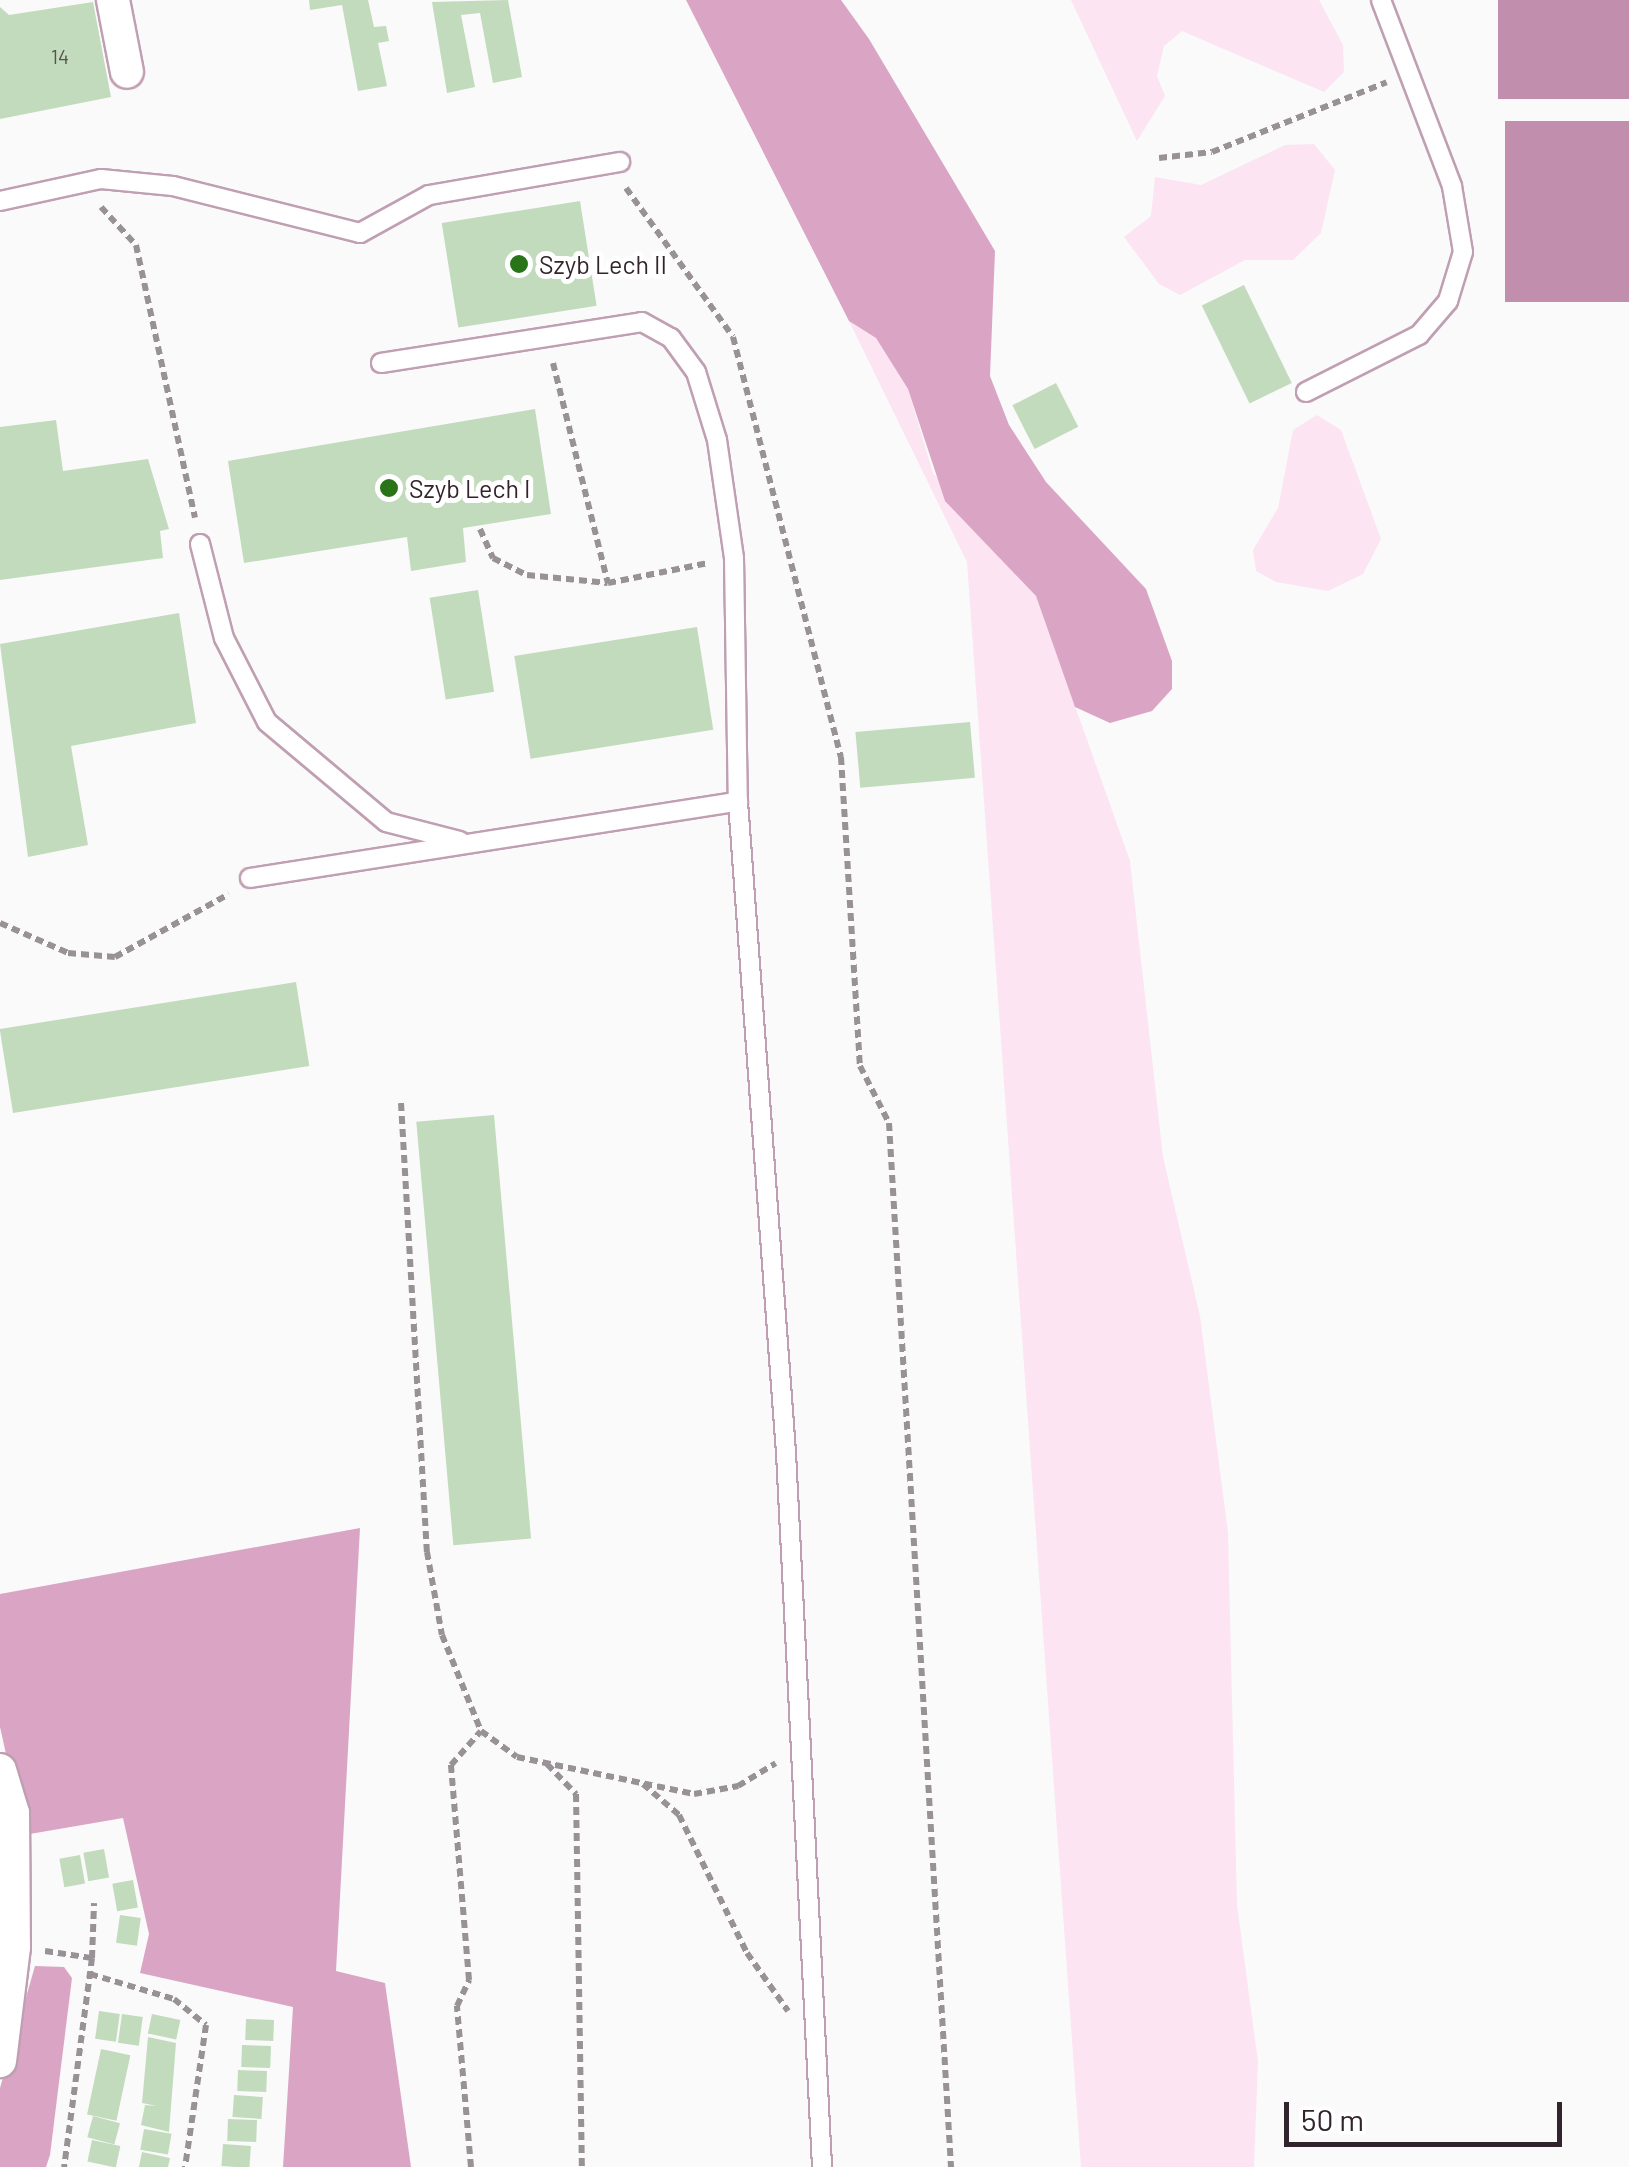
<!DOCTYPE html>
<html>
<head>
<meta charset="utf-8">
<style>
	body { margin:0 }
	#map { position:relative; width:1629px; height:2167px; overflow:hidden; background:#fafafa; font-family:Barlow,sans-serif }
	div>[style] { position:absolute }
	.green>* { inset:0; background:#fce4f2 }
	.forest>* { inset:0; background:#daa5c4 }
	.water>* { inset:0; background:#c28ead; transform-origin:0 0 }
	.building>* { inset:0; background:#c2dbbd; transform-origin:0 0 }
	.path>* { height:6px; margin-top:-3px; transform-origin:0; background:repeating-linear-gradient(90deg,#989195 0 8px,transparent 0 13px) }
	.roads { filter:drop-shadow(2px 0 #c09fb2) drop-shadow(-2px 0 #c09fb2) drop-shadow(0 2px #c09fb2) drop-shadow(0 -2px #c09fb2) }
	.lane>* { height:18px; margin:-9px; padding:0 9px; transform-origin:9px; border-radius:9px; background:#fff }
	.street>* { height:32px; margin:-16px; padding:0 16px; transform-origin:16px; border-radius:16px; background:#fff }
	.dots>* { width:28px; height:28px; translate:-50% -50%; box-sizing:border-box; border:5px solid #fff; border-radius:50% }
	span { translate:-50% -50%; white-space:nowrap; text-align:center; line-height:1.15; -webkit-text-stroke:10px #fff; paint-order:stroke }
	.number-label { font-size:20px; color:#565250 }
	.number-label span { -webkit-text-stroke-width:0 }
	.poi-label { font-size:25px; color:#32242c }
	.left { translate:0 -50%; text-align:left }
	.scale { position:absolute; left:1284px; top:2102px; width:278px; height:45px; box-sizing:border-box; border:5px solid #32242c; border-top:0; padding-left:12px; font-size:30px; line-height:35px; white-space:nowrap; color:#32242c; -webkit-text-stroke:8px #fff; paint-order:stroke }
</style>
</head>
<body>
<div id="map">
	<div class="green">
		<i style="clip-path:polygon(1071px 0,1319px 0,1343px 45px,1344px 72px,1324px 92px,1182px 31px,1164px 46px,1157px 76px,1165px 96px,1137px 141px)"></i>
		<i style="clip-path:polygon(1314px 144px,1335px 170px,1321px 233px,1293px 260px,1245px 260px,1180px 295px,1159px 284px,1124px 237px,1151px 216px,1155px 177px,1201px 185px,1285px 145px)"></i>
		<i style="clip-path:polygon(849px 321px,876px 338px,908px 389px,933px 473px,1036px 596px,1130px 861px,1163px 1157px,1200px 1316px,1228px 1533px,1237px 1905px,1258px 2062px,1254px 2167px,1081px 2167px,967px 562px)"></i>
		<i style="clip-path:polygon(1317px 415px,1341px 430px,1381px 539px,1363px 574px,1328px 591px,1276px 582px,1256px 571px,1253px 550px,1278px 508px,1293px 430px)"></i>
	</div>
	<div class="forest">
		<i style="clip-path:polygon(686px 0,841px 0,869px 39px,995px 251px,990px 376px,1009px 425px,1046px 482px,1146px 589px,1172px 661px,1172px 689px,1152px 711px,1110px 723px,1075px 707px,1036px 596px,945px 501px,908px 389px,876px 338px,849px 321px)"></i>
		<i style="clip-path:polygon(360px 1528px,336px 1971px,385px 1983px,411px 2167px,283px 2167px,293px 2007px,140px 1973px,149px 1934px,123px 1818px,24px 1835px,0 1727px,0 1594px)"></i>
		<i style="clip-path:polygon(35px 1966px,64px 1967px,72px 1978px,50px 2155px,46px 2167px,0 2167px,0 2088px)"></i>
	</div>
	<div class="water">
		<i style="left:1498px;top:0;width:131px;height:99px"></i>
		<i style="left:1629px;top:121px;width:181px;height:124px;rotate:90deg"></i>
	</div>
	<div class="building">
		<i style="clip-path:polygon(309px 0,368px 0,374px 27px,386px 26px,389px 41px,378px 43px,387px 86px,358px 91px,342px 5px,310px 10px)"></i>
		<i style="clip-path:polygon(508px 0,522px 77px,493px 83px,480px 13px,461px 15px,475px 87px,447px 93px,432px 2px)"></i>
		<i style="clip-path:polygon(93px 2px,111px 97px,0 119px,0 7px,9px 15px)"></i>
		<i style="left:580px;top:201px;width:106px;height:140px;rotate:81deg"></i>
		<i style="left:1244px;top:285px;width:109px;height:47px;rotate:64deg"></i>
		<i style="left:1056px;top:383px;width:49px;height:49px;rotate:63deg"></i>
		<i style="clip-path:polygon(535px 409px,551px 514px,463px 528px,466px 562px,411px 571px,407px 537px,244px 563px,228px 461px)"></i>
		<i style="clip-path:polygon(56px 420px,63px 471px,148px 459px,169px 529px,160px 531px,163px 558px,0 580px,0 427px)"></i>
		<i style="left:478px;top:590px;width:103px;height:49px;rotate:81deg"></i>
		<i style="clip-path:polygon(179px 613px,196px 723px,71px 746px,88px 845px,28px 857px,0 644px)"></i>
		<i style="left:697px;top:627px;width:104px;height:185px;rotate:81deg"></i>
		<i style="left:970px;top:722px;width:56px;height:115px;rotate:85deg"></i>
		<i style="left:296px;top:982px;width:85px;height:300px;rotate:81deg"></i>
		<i style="left:494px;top:1115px;width:425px;height:78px;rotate:85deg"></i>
		<i style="left:104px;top:1849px;width:29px;height:21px;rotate:80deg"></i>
		<i style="left:80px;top:1855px;width:29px;height:21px;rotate:80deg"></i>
		<i style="left:133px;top:1880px;width:28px;height:21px;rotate:80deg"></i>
		<i style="left:120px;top:1915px;width:21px;height:28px;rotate:8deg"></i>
		<i style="left:99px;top:2011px;width:21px;height:28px;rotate:8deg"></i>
		<i style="left:122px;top:2014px;width:21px;height:29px;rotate:8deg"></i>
		<i style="left:152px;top:2014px;width:29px;height:20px;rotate:12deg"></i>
		<i style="left:246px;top:2019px;width:28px;height:21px;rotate:2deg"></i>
		<i style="clip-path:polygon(148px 2037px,176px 2043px,169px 2132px,141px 2125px,145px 2105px,157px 2106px,142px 2103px)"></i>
		<i style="left:242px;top:2045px;width:29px;height:22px;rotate:2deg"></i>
		<i style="left:101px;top:2049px;width:30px;height:67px;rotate:12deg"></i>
		<i style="left:238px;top:2070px;width:29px;height:21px;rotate:2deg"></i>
		<i style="left:234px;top:2095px;width:29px;height:22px;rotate:4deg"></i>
		<i style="left:93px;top:2116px;width:28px;height:22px;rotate:15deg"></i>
		<i style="left:228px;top:2119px;width:29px;height:22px;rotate:2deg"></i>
		<i style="left:144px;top:2129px;width:28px;height:21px;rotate:10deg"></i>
		<i style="left:92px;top:2140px;width:29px;height:22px;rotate:12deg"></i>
		<i style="left:223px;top:2144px;width:28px;height:22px;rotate:4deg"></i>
		<i style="clip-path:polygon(142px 2152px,170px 2158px,168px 2167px,139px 2167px)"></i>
	</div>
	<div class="path">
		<i style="left:1159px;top:158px;width:53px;rotate:-6.5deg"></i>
		<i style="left:1212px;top:152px;width:188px;rotate:-21.8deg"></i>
		<i style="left:626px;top:188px;width:183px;rotate:54.3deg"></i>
		<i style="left:733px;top:337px;width:434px;rotate:75.6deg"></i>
		<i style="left:841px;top:757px;width:310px;rotate:86.5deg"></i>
		<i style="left:860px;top:1066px;width:64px;rotate:63deg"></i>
		<i style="left:889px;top:1123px;width:1046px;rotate:86.6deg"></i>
		<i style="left:101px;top:207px;width:52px;rotate:47.4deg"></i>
		<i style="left:136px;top:245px;width:279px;rotate:77.8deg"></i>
		<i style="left:553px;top:363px;width:227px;rotate:76deg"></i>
		<i style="left:480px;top:529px;width:32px;rotate:66deg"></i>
		<i style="left:493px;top:558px;width:38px;rotate:27deg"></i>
		<i style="left:527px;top:575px;width:81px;rotate:5.6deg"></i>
		<i style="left:608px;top:583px;width:102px;rotate:-11.3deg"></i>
		<i style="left:0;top:923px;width:74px;rotate:23.8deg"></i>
		<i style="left:68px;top:953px;width:47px;rotate:4.9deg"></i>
		<i style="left:115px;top:957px;width:130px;rotate:-28.9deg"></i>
		<i style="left:401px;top:1103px;width:450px;rotate:86.7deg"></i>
		<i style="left:427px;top:1552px;width:84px;rotate:79.8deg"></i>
		<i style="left:442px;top:1635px;width:104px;rotate:67.9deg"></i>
		<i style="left:481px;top:1731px;width:44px;rotate:35.8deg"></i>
		<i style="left:517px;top:1757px;width:181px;rotate:11.8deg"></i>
		<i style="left:694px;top:1794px;width:45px;rotate:-10.3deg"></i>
		<i style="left:738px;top:1786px;width:44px;rotate:-31.2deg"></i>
		<i style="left:547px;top:1764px;width:42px;rotate:46deg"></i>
		<i style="left:576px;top:1794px;width:373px;rotate:89.1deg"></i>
		<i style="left:643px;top:1784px;width:48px;rotate:40.7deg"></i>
		<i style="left:679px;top:1815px;width:154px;rotate:63.8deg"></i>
		<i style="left:747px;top:1953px;width:71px;rotate:54.7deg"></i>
		<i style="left:45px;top:1951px;width:48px;rotate:8.5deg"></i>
		<i style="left:92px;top:1958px;width:211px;rotate:97.6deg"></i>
		<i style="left:92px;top:1958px;width:55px;rotate:-87.9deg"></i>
		<i style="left:90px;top:1974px;width:88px;rotate:16.6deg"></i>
		<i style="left:174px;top:1999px;width:41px;rotate:39.1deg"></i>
		<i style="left:206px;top:2025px;width:144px;rotate:98.4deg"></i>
		<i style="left:471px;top:2167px;width:162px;rotate:-95deg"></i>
		<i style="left:457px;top:2006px;width:29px;rotate:-65deg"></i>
		<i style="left:469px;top:1980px;width:216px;rotate:-94.8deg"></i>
		<i style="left:451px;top:1765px;width:45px;rotate:-48.6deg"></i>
	</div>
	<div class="roads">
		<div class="lane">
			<i style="left:0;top:201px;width:103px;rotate:-12.3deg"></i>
			<i style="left:101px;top:179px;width:72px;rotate:5.6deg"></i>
			<i style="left:173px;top:186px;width:193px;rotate:14.1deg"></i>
			<i style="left:360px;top:233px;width:79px;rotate:-28.8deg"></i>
			<i style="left:429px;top:195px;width:194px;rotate:-9.8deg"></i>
			<i style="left:381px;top:363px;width:264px;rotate:-8.9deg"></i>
			<i style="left:642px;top:322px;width:33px;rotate:29deg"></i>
			<i style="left:671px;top:338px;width:42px;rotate:53.7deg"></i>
			<i style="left:696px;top:372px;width:71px;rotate:72.8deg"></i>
			<i style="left:717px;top:440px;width:119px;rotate:81.8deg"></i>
			<i style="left:734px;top:558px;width:244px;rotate:89.1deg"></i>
			<i style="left:738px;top:802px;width:653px;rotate:85.78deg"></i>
			<i style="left:786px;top:1453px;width:715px;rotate:87.11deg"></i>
			<i style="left:1306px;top:392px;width:127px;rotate:-26.8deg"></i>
			<i style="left:1419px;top:335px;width:45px;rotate:-49.5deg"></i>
			<i style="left:1448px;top:301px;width:51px;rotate:-73deg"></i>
			<i style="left:1463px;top:252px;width:67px;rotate:-99.5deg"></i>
			<i style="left:1452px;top:186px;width:199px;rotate:-110.9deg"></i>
			<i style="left:200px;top:544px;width:97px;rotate:75.7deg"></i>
			<i style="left:224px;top:638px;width:94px;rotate:62.9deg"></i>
			<i style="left:267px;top:722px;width:155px;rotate:40deg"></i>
			<i style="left:386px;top:822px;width:76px;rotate:14.4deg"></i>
			<i style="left:250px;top:878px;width:494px;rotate:-8.9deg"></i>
		</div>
		<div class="street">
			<i style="left:113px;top:0;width:73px;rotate:79deg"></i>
			<i style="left:0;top:1770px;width:45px;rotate:73.2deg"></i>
			<i style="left:13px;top:1813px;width:134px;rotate:89.6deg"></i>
			<i style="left:14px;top:1947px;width:115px;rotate:97deg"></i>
		</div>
	</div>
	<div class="dots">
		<i style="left:519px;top:264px;background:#297318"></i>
		<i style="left:389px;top:488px;background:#297318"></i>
	</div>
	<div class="number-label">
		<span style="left:60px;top:56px">14</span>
	</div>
	<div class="poi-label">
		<span class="left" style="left:539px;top:264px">Szyb Lech II</span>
		<span class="left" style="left:409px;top:488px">Szyb Lech I</span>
	</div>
	<div class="scale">50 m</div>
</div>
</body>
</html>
